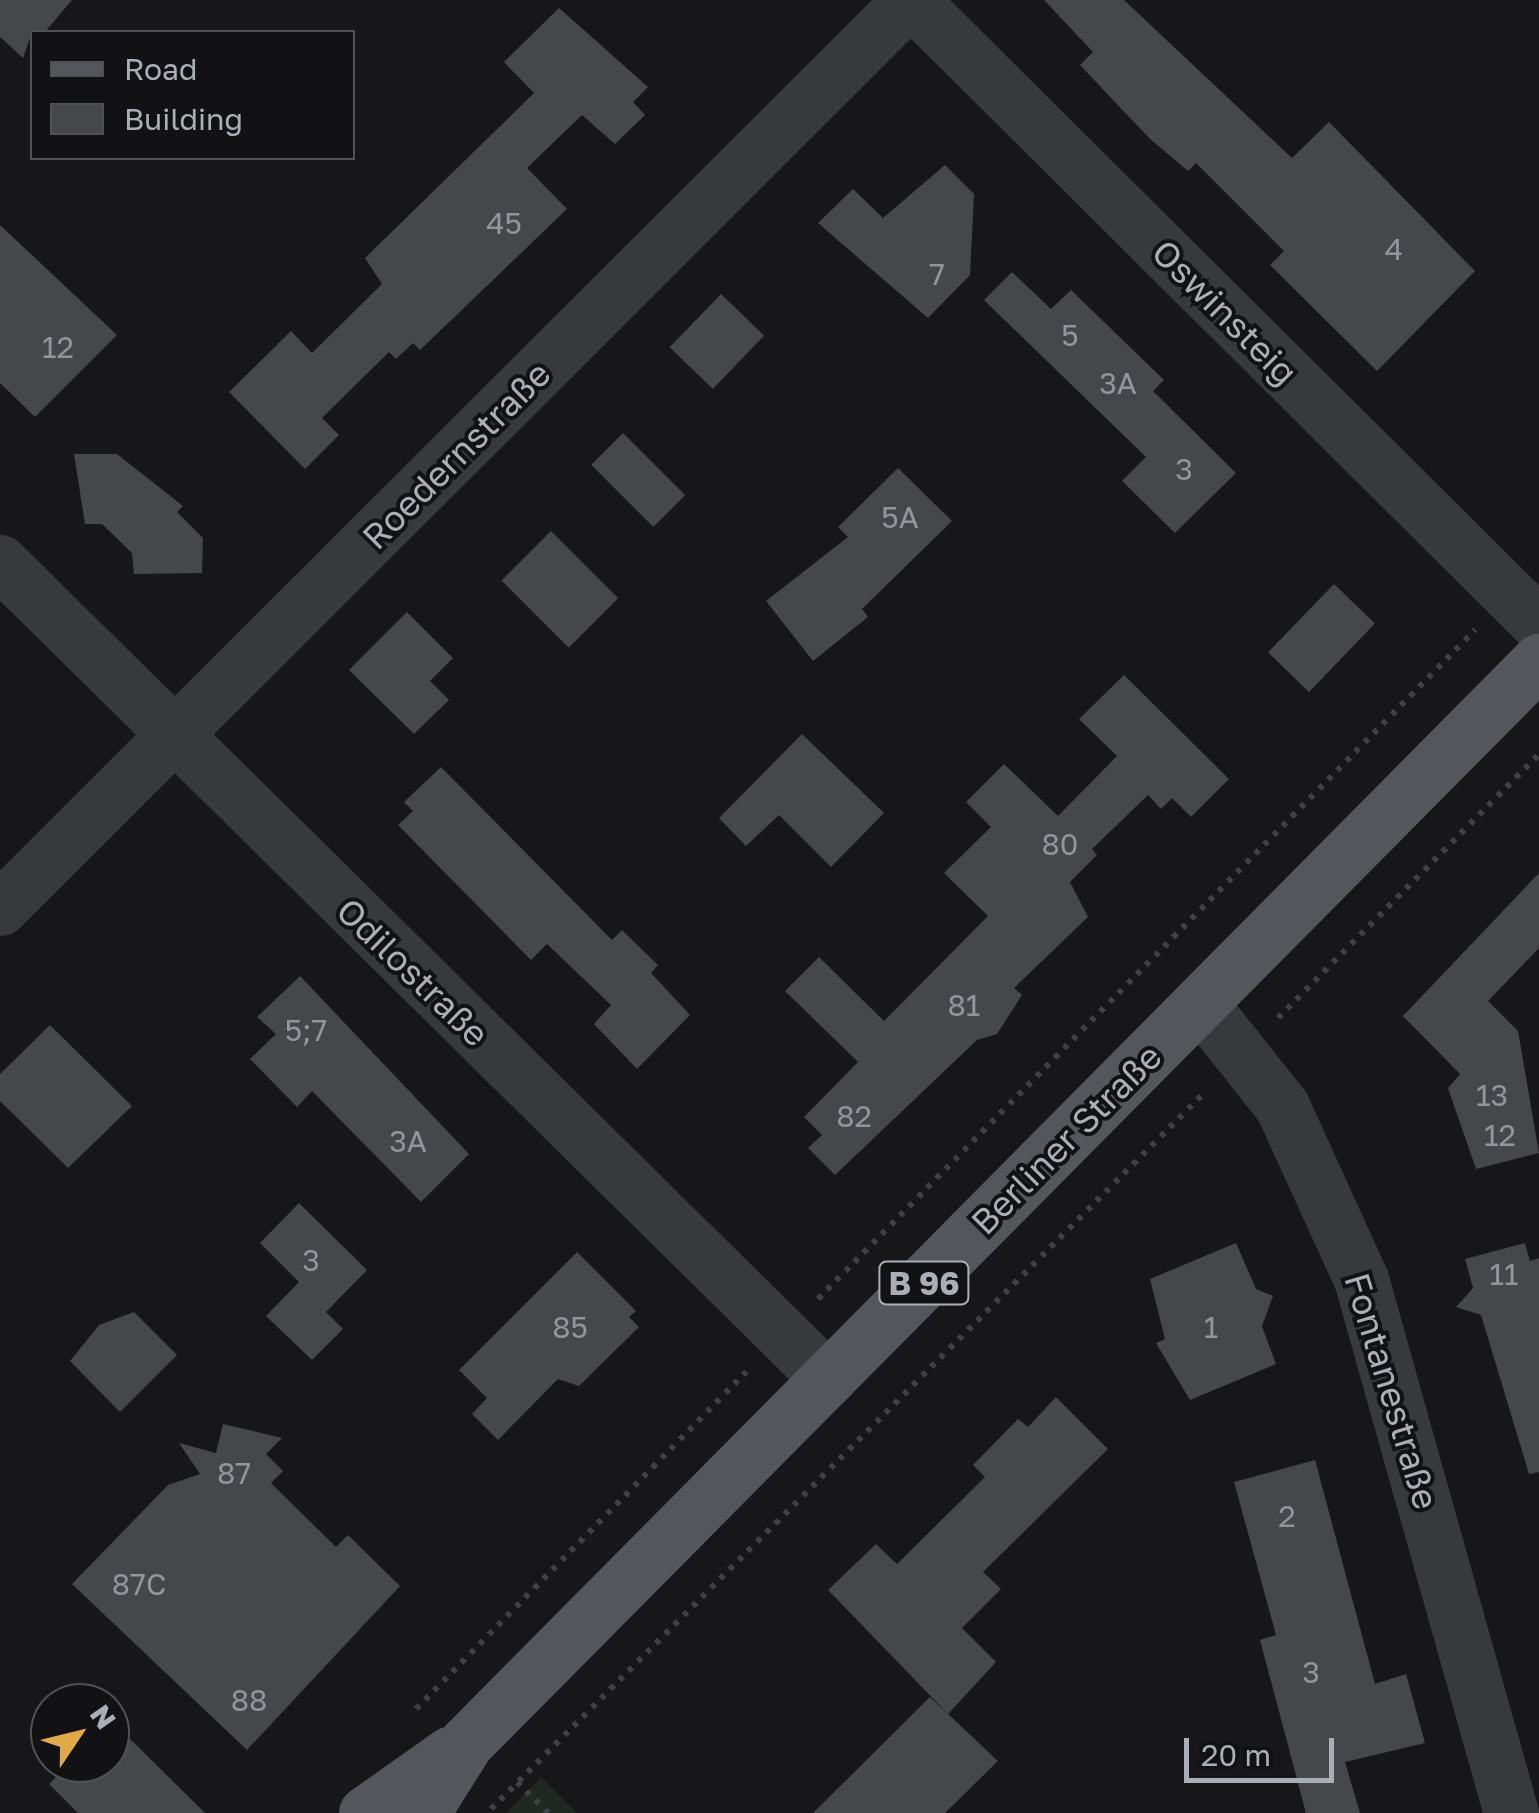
<!DOCTYPE html>
<html>
<head>
<meta charset="utf-8">
<style>
	body { margin:0 }
	#map { position:relative; width:1539px; height:1813px; overflow:hidden; background:#171719; font-family:"Golos Text",sans-serif }
	div>[style] { position:absolute }
	.green>* { inset:0; background:#212822 }
	.building>* { inset:0; background:#46474b; transform-origin:0 0 }
	.path>* { height:6px; margin-top:-3px; transform-origin:0; background:repeating-linear-gradient(90deg,#3e4044 0 5px,transparent 0 13px) }
	.minor>* { height:55px; margin:-27.5px; padding:0 27.5px; transform-origin:27.5px; border-radius:27.5px; background:#38393d }
	.major>* { height:55px; margin:-27.5px; padding:0 27.5px; transform-origin:27.5px; border-radius:27.5px; background:#55565c }
	span { translate:-50% -50%; white-space:nowrap; text-align:center; line-height:1.15; -webkit-text-stroke:8px #121214; paint-order:stroke }
	.number-label { font-size:30px; color:#91959c }
	.number-label span { -webkit-text-stroke-width:0 }
	.shield-label span { padding:2px 8px; background:#121214; border:2px solid; border-radius:8px; -webkit-text-stroke-width:0 }
	.shield-label { font-size:32px; color:#aaafb7; font-weight:700 }
	.street-label { font-size:35px; color:#aaafb7 }
	.legend { position:absolute; left:30px; top:30px; width:325px; height:130px; box-sizing:border-box; background:#121214; border:2px solid #4f5155; margin:0; padding:12px 18px; list-style:none; font-size:30px; color:#aaafb7 }
	.legend li { display:flex; align-items:center; gap:20px; height:50px }
	.legend b { width:50px; border:2px solid #4f5155 }
	.north { position:absolute; left:30px; top:1683px; width:100px; height:100px; box-sizing:border-box; background:#121214; border:2px solid #4f5155; border-radius:50%; rotate:55deg; font-size:28px; font-weight:700; line-height:40px; text-align:center; color:#aaafb7 }
	.north::after { content:''; display:block; margin:auto; width:35px; height:45px; background:#e0aa48; clip-path:polygon(50% 0,100% 100%,50% 72%,0 100%) }
	.scale { position:absolute; left:1184px; top:1738px; width:150px; height:45px; box-sizing:border-box; border:5px solid #aaafb7; border-top:0; padding-left:12px; font-size:30px; line-height:35px; white-space:nowrap; color:#aaafb7; -webkit-text-stroke:8px #121214; paint-order:stroke }
</style>
</head>
<body>
<div id="map">
	<div class="green">
		<i style="clip-path:polygon(541px 1777px,577px 1813px,506px 1813px)"></i>
	</div>
	<div class="building">
		<i style="clip-path:polygon(0 0,72px 0,45px 32px,32px 32px,23px 58px,0 37px)"></i>
		<i style="clip-path:polygon(1044px 0,1124px 0,1292px 158px,1329px 122px,1475px 271px,1377px 371px,1270px 265px,1284px 251px,1196px 163px,1188px 171px,1149px 138px,1080px 65px,1093px 52px)"></i>
		<i style="clip-path:polygon(559px 8px,648px 87px,633px 102px,645px 115px,615px 144px,582px 115px,527px 168px,567px 209px,420px 350px,413px 343px,396px 359px,389px 352px,322px 418px,339px 435px,305px 469px,229px 392px,291px 331px,312px 353px,382px 284px,365px 258px,534px 93px,504px 62px)"></i>
		<i style="clip-path:polygon(945px 165px,974px 194px,970px 275px,928px 318px,818px 223px,853px 189px,883px 218px)"></i>
		<i style="clip-path:polygon(0 225px,117px 335px,35px 417px,0 383px)"></i>
		<i style="clip-path:polygon(1012px 272px,1051px 309px,1071px 290px,1164px 380px,1153px 391px,1236px 473px,1175px 533px,1122px 481px,1146px 457px,984px 300px)"></i>
		<i style="left:721px;top:294px;width:60px;height:74px;rotate:44deg"></i>
		<i style="left:623px;top:433px;width:88px;height:45px;rotate:45deg"></i>
		<i style="clip-path:polygon(74px 454px,117px 454px,183px 506px,177px 512px,203px 538px,202px 573px,134px 574px,132px 553px,102px 524px,85px 524px)"></i>
		<i style="clip-path:polygon(898px 468px,952px 521px,862px 609px,868px 617px,813px 661px,766px 601px,848px 537px,838px 527px)"></i>
		<i style="left:551px;top:531px;width:95px;height:70px;rotate:45deg"></i>
		<i style="left:1334px;top:584px;width:57px;height:95px;rotate:44deg"></i>
		<i style="clip-path:polygon(407px 612px,453px 658px,430px 681px,449px 700px,414px 734px,349px 670px)"></i>
		<i style="clip-path:polygon(1124px 675px,1229px 779px,1191px 817px,1172px 798px,1161px 809px,1148px 795px,1092px 849px,1097px 855px,1070px 882px,1088px 917px,1014px 988px,1022px 995px,997px 1034px,977px 1040px,835px 1175px,808px 1148px,822px 1135px,804px 1117px,858px 1062px,785px 991px,819px 957px,884px 1021px,988px 916px,944px 873px,991px 827px,966px 802px,1004px 764px,1058px 816px,1117px 756px,1079px 719px)"></i>
		<i style="clip-path:polygon(802px 734px,884px 813px,831px 867px,779px 815px,746px 846px,719px 818px)"></i>
		<i style="clip-path:polygon(441px 767px,612px 940px,622px 930px,658px 965px,651px 973px,690px 1015px,637px 1069px,594px 1024px,611px 1005px,547px 944px,531px 960px,398px 825px,413px 811px,404px 802px)"></i>
		<i style="clip-path:polygon(1539px 873px,1539px 948px,1488px 1001px,1518px 1031px,1539px 1153px,1476px 1169px,1448px 1088px,1460px 1074px,1403px 1016px)"></i>
		<i style="clip-path:polygon(300px 976px,469px 1154px,421px 1202px,312px 1091px,297px 1107px,250px 1059px,276px 1034px,257px 1017px)"></i>
		<i style="clip-path:polygon(50px 1025px,132px 1106px,68px 1168px,0 1101px,0 1074px)"></i>
		<i style="clip-path:polygon(299px 1203px,367px 1270px,326px 1312px,343px 1329px,312px 1360px,266px 1316px,299px 1282px,260px 1243px)"></i>
		<i style="clip-path:polygon(1236px 1243px,1256px 1289px,1273px 1296px,1262px 1326px,1276px 1364px,1190px 1400px,1156px 1343px,1165px 1339px,1150px 1279px)"></i>
		<i style="clip-path:polygon(1525px 1243px,1530px 1261px,1539px 1258px,1539px 1472px,1529px 1474px,1481px 1315px,1456px 1307px,1473px 1288px,1465px 1259px)"></i>
		<i style="clip-path:polygon(577px 1252px,636px 1311px,629px 1317px,639px 1327px,579px 1386px,558px 1379px,498px 1440px,472px 1414px,487px 1398px,459px 1370px)"></i>
		<i style="clip-path:polygon(134px 1312px,177px 1355px,120px 1412px,70px 1361px,99px 1325px)"></i>
		<i style="clip-path:polygon(1056px 1397px,1108px 1449px,983px 1572px,1001px 1589px,962px 1628px,996px 1662px,948px 1714px,828px 1590px,876px 1544px,897px 1564px,985px 1477px,973px 1465px,1018px 1419px,1028px 1427px)"></i>
		<i style="clip-path:polygon(223px 1424px,282px 1438px,266px 1454px,283px 1471px,271px 1483px,336px 1547px,348px 1535px,400px 1586px,247px 1750px,72px 1584px,168px 1485px,200px 1474px,179px 1443px,216px 1453px)"></i>
		<i style="clip-path:polygon(1315px 1460px,1375px 1684px,1406px 1674px,1425px 1743px,1345px 1762px,1360px 1813px,1306px 1813px,1260px 1640px,1276px 1635px,1234px 1482px)"></i>
		<i style="clip-path:polygon(930px 1697px,998px 1761px,945px 1813px,813px 1813px)"></i>
		<i style="clip-path:polygon(110px 1719px,205px 1813px,78px 1813px,49px 1784px,70px 1763px,110px 1763px)"></i>
	</div>
	<div class="path">
		<i style="left:1278px;top:1018px;width:371px;rotate:-45.3deg"></i>
		<i style="left:818px;top:1299px;width:938px;rotate:-45.52deg"></i>
		<i style="left:416px;top:1709px;width:472px;rotate:-45.6deg"></i>
		<i style="left:517px;top:1782px;width:44px;rotate:45deg"></i>
		<i style="left:491px;top:1809px;width:1013px;rotate:-45.12deg"></i>
	</div>
	<div class="minor">
		<i style="left:911px;top:0;width:885px;rotate:44.82deg"></i>
		<i style="left:0;top:562px;width:1163px;rotate:44.62deg"></i>
		<i style="left:0;top:908px;width:1286px;rotate:-44.94deg"></i>
		<i style="left:1200px;top:1003px;width:132px;rotate:51.5deg"></i>
		<i style="left:1282px;top:1106px;width:190px;rotate:65.5deg"></i>
		<i style="left:1361px;top:1279px;width:555px;rotate:74.31deg"></i>
	</div>
	<div class="major">
		<i style="left:366px;top:1813px;width:104px;rotate:-35.2deg"></i>
		<i style="left:422px;top:1813px;width:83px;rotate:-57.8deg"></i>
		<i style="left:466px;top:1743px;width:1524px;rotate:-45.24deg"></i>
	</div>
	<div class="number-label">
		<span style="left:504px;top:223px">45</span>
		<span style="left:1394px;top:249px">4</span>
		<span style="left:937px;top:274px">7</span>
		<span style="left:1070px;top:335px">5</span>
		<span style="left:58px;top:347px">12</span>
		<span style="left:1118px;top:383px">3A</span>
		<span style="left:1184px;top:469px">3</span>
		<span style="left:900px;top:517px">5A</span>
		<span style="left:1060px;top:844px">80</span>
		<span style="left:964px;top:1005px">81</span>
		<span style="left:306px;top:1030px">5;7</span>
		<span style="left:1492px;top:1095px">13</span>
		<span style="left:854px;top:1116px">82</span>
		<span style="left:1500px;top:1135px">12</span>
		<span style="left:408px;top:1141px">3A</span>
		<span style="left:311px;top:1260px">3</span>
		<span style="left:1504px;top:1274px">11</span>
		<span style="left:570px;top:1327px">85</span>
		<span style="left:1211px;top:1327px">1</span>
		<span style="left:234px;top:1473px">87</span>
		<span style="left:1287px;top:1516px">2</span>
		<span style="left:139px;top:1584px">87C</span>
		<span style="left:1311px;top:1672px">3</span>
		<span style="left:249px;top:1700px">88</span>
	</div>
	<div class="shield-label">
		<span style="left:924px;top:1283px">B 96</span>
	</div>
	<div class="street-label">
		<span style="left:1225px;top:312px;rotate:45deg">Oswinsteig</span>
		<span style="left:456px;top:455px;rotate:-45deg">Roedernstraße</span>
		<span style="left:413px;top:972px;rotate:44deg">Odilostraße</span>
		<span style="left:1066px;top:1139px;rotate:-45deg">Berliner Straße</span>
		<span style="left:1392px;top:1391px;rotate:73deg">Fontanestraße</span>
	</div>
	<ul class="legend">
	<li><b style="height:12px;background:#55565c"></b>Road</li>
	<li><b style="height:28px;background:#46474b"></b>Building</li>
	</ul>
	<div class="north">N</div>
	<div class="scale">20 m</div>
</div>
</body>
</html>
